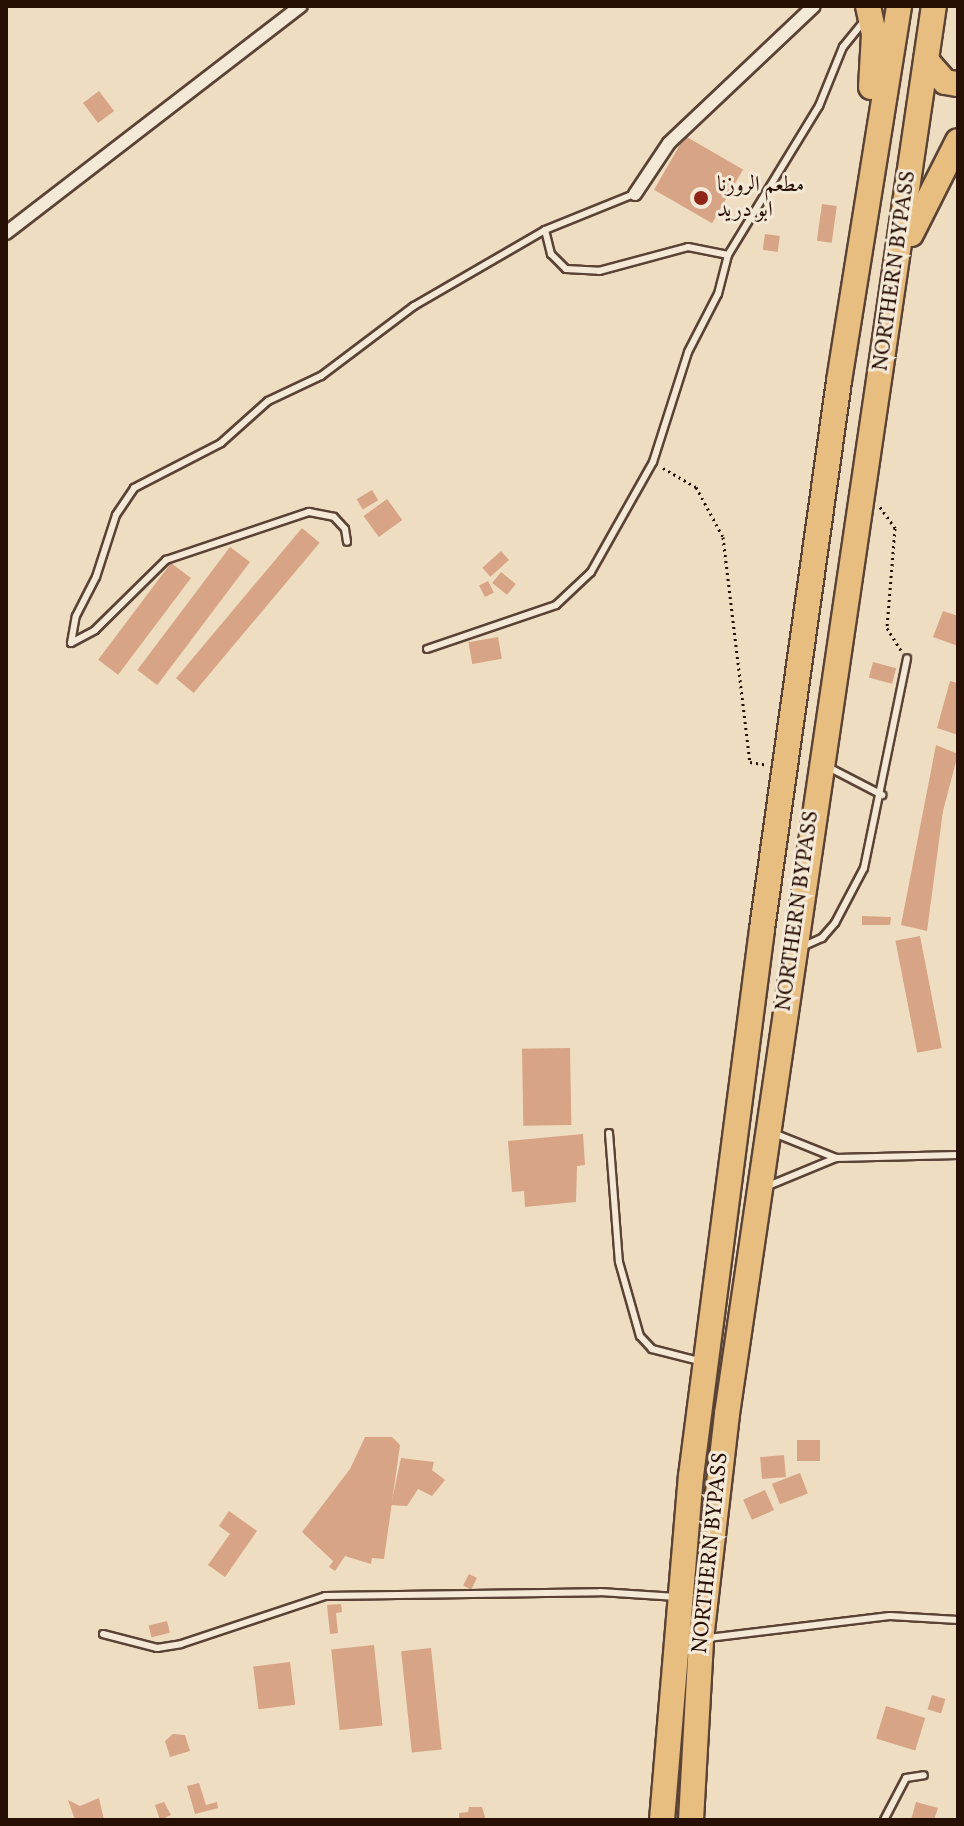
<!DOCTYPE html>
<html>
<head>
<meta charset="utf-8">
<style>
	body { margin:0 }
	#map { position:relative; width:964px; height:1826px; overflow:hidden; background:#eeddc1; font-family:Vollkorn,Amiri,serif }
	div>[style] { position:absolute }
	.building>* { inset:0; background:#d7a485; transform-origin:0 0 }
	.path>* { height:3px; margin-top:-1.5px; transform-origin:0; background:repeating-linear-gradient(90deg,#280f06 0 2px,transparent 0 6px) }
	.roads { filter:drop-shadow(2px 0 #5a4235) drop-shadow(-2px 0 #5a4235) drop-shadow(0 2px #5a4235) drop-shadow(0 -2px #5a4235) }
	.lane>* { height:6px; margin:-3px; padding:0 3px; transform-origin:3px; border-radius:3px; background:#f4e9d7 }
	.street>* { height:12px; margin:-6px; padding:0 6px; transform-origin:6px; border-radius:6px; background:#f4e9d7 }
	.highway>* { height:24px; margin:-12px; padding:0 12px; transform-origin:12px; border-radius:12px; background:#e7be80 }
	.dots>* { width:22px; height:22px; translate:-50% -50%; box-sizing:border-box; border:4px solid #f4e9d7; border-radius:50% }
	span { translate:-50% -50%; white-space:nowrap; text-align:center; line-height:1.15; -webkit-text-stroke:6px #f4e9d7; paint-order:stroke }
	.poi-label { font-size:22px; color:#280f06 }
	.left { translate:0 -50%; text-align:left }
	.street-label { font-size:22px; color:#280f06 }
	.frame { position:absolute; inset:0; border:8px solid #280f06; pointer-events:none }
</style>
</head>
<body>
<div id="map">
	<div class="building">
		<i style="left:99px;top:91px;width:25px;height:20px;rotate:53deg"></i>
		<i style="left:685px;top:136px;width:67px;height:62px;rotate:30deg"></i>
		<i style="left:822px;top:204px;width:15px;height:37px;rotate:8deg"></i>
		<i style="left:765px;top:234px;width:15px;height:16px;rotate:8deg"></i>
		<i style="left:372px;top:490px;width:12px;height:18px;rotate:59deg"></i>
		<i style="left:387px;top:499px;width:26px;height:29px;rotate:54deg"></i>
		<i style="left:302px;top:528px;width:23px;height:196px;rotate:40deg"></i>
		<i style="left:230px;top:547px;width:25px;height:154px;rotate:37deg"></i>
		<i style="left:501px;top:551px;width:12px;height:25px;rotate:48deg"></i>
		<i style="left:171px;top:563px;width:25px;height:121px;rotate:37deg"></i>
		<i style="left:501px;top:572px;width:19px;height:14px;rotate:39deg"></i>
		<i style="left:488px;top:581px;width:13px;height:10px;rotate:63deg"></i>
		<i style="clip-path:polygon(943px 611px,958px 616px,958px 646px,933px 637px)"></i>
		<i style="left:498px;top:637px;width:22px;height:30px;rotate:80deg"></i>
		<i style="left:873px;top:662px;width:24px;height:16px;rotate:15deg"></i>
		<i style="clip-path:polygon(950px 681px,958px 683px,958px 735px,937px 728px)"></i>
		<i style="clip-path:polygon(936px 745px,958px 754px,943px 811px,927px 931px,901px 925px)"></i>
		<i style="clip-path:polygon(862px 916px,891px 917px,890px 925px,862px 925px)"></i>
		<i style="left:920px;top:936px;width:114px;height:25px;rotate:79deg"></i>
		<i style="left:570px;top:1048px;width:77px;height:48px;rotate:89deg"></i>
		<i style="clip-path:polygon(583px 1134px,585px 1165px,577px 1166px,576px 1202px,525px 1207px,524px 1191px,512px 1192px,508px 1141px)"></i>
		<i style="clip-path:polygon(365px 1437px,392px 1437px,400px 1445px,384px 1559px,372px 1558px,371px 1564px,345px 1556px,335px 1571px,329px 1567px,333px 1561px,302px 1532px,350px 1469px)"></i>
		<i style="left:797px;top:1440px;width:23px;height:21px"></i>
		<i style="left:784px;top:1455px;width:22px;height:24px;rotate:85deg"></i>
		<i style="clip-path:polygon(401px 1458px,434px 1462px,432px 1470px,445px 1480px,432px 1496px,418px 1489px,407px 1506px,391px 1505px)"></i>
		<i style="left:800px;top:1473px;width:22px;height:30px;rotate:69deg"></i>
		<i style="left:765px;top:1490px;width:22px;height:24px;rotate:66deg"></i>
		<i style="clip-path:polygon(229px 1511px,257px 1531px,225px 1577px,208px 1565px,230px 1534px,219px 1526px)"></i>
		<i style="left:469px;top:1574px;width:9px;height:13px;rotate:27deg"></i>
		<i style="clip-path:polygon(341px 1604px,342px 1612px,336px 1613px,338px 1633px,330px 1634px,327px 1605px)"></i>
		<i style="left:167px;top:1621px;width:12px;height:19px;rotate:76deg"></i>
		<i style="left:374px;top:1645px;width:81px;height:43px;rotate:84deg"></i>
		<i style="left:431px;top:1648px;width:102px;height:30px;rotate:84deg"></i>
		<i style="left:290px;top:1662px;width:43px;height:37px;rotate:83deg"></i>
		<i style="left:932px;top:1695px;width:14px;height:15px;rotate:17deg"></i>
		<i style="left:886px;top:1706px;width:41px;height:34px;rotate:17deg"></i>
		<i style="clip-path:polygon(173px 1734px,185px 1735px,190px 1751px,170px 1757px,165px 1741px)"></i>
		<i style="clip-path:polygon(199px 1783px,206px 1805px,217px 1802px,218px 1808px,195px 1814px,187px 1786px)"></i>
		<i style="clip-path:polygon(99px 1798px,104px 1820px,75px 1820px,68px 1800px,80px 1806px)"></i>
		<i style="clip-path:polygon(164px 1802px,171px 1815px,160px 1820px,155px 1805px)"></i>
		<i style="clip-path:polygon(916px 1802px,938px 1808px,934px 1820px,911px 1820px)"></i>
		<i style="clip-path:polygon(469px 1807px,482px 1807px,486px 1820px,459px 1820px,459px 1813px,468px 1812px)"></i>
	</div>
	<div class="path">
		<i style="left:663px;top:468px;width:38px;rotate:30deg"></i>
		<i style="left:696px;top:487px;width:57px;rotate:61.6deg"></i>
		<i style="left:723px;top:537px;width:227px;rotate:83.2deg"></i>
		<i style="left:750px;top:762px;width:18px;rotate:9deg"></i>
		<i style="left:880px;top:507px;width:26px;rotate:54deg"></i>
		<i style="left:895px;top:528px;width:100px;rotate:94.6deg"></i>
		<i style="left:887px;top:628px;width:26px;rotate:58deg"></i>
	</div>
	<div class="roads">
		<div class="lane">
			<i style="left:545px;top:230px;width:25px;rotate:76deg"></i>
			<i style="left:551px;top:254px;width:21px;rotate:45deg"></i>
			<i style="left:566px;top:269px;width:33px;rotate:3deg"></i>
			<i style="left:599px;top:271px;width:92px;rotate:-15.1deg"></i>
			<i style="left:688px;top:247px;width:41px;rotate:11.3deg"></i>
			<i style="left:71px;top:643px;width:27px;rotate:-80deg"></i>
			<i style="left:76px;top:616px;width:44px;rotate:-62.9deg"></i>
			<i style="left:96px;top:577px;width:65px;rotate:-72.1deg"></i>
			<i style="left:116px;top:515px;width:32px;rotate:-56deg"></i>
			<i style="left:134px;top:488px;width:98px;rotate:-27.3deg"></i>
			<i style="left:221px;top:443px;width:63px;rotate:-41.8deg"></i>
			<i style="left:268px;top:401px;width:59px;rotate:-25.3deg"></i>
			<i style="left:321px;top:376px;width:116px;rotate:-37deg"></i>
			<i style="left:414px;top:306px;width:151px;rotate:-30.1deg"></i>
			<i style="left:545px;top:230px;width:96px;rotate:-22deg"></i>
			<i style="left:71px;top:643px;width:27px;rotate:-28deg"></i>
			<i style="left:95px;top:630px;width:100px;rotate:-44.6deg"></i>
			<i style="left:166px;top:560px;width:151px;rotate:-18.6deg"></i>
			<i style="left:309px;top:512px;width:25px;rotate:11deg"></i>
			<i style="left:334px;top:517px;width:16px;rotate:47deg"></i>
			<i style="left:345px;top:529px;width:13px;rotate:81deg"></i>
			<i style="left:427px;top:649px;width:136px;rotate:-18.8deg"></i>
			<i style="left:556px;top:605px;width:48px;rotate:-43.3deg"></i>
			<i style="left:591px;top:572px;width:126px;rotate:-60.6deg"></i>
			<i style="left:653px;top:462px;width:115px;rotate:-72.3deg"></i>
			<i style="left:688px;top:352px;width:65px;rotate:-62.7deg"></i>
			<i style="left:718px;top:294px;width:40px;rotate:-75.6deg"></i>
			<i style="left:728px;top:255px;width:175px;rotate:-58.6deg"></i>
			<i style="left:819px;top:106px;width:64px;rotate:-67.9deg"></i>
			<i style="left:843px;top:47px;width:33px;rotate:-51deg"></i>
			<i style="left:830px;top:768px;width:59px;rotate:27.4deg"></i>
			<i style="left:804px;top:946px;width:20px;rotate:-24deg"></i>
			<i style="left:822px;top:938px;width:20px;rotate:-49deg"></i>
			<i style="left:835px;top:923px;width:62px;rotate:-62.2deg"></i>
			<i style="left:864px;top:868px;width:214px;rotate:-78.4deg"></i>
			<i style="left:609px;top:1133px;width:129px;rotate:85.6deg"></i>
			<i style="left:619px;top:1262px;width:77px;rotate:74.2deg"></i>
			<i style="left:640px;top:1336px;width:18px;rotate:47deg"></i>
			<i style="left:652px;top:1349px;width:49px;rotate:14.3deg"></i>
			<i style="left:776px;top:1134px;width:65px;rotate:21.8deg"></i>
			<i style="left:768px;top:1186px;width:74px;rotate:-22.4deg"></i>
			<i style="left:836px;top:1158px;width:122px;rotate:-1.4deg"></i>
			<i style="left:103px;top:1634px;width:56px;rotate:14.5deg"></i>
			<i style="left:157px;top:1648px;width:24px;rotate:-9deg"></i>
			<i style="left:181px;top:1644px;width:152px;rotate:-18.4deg"></i>
			<i style="left:325px;top:1596px;width:275px;rotate:-0.8deg"></i>
			<i style="left:600px;top:1592px;width:77px;rotate:3.7deg"></i>
			<i style="left:708px;top:1638px;width:183px;rotate:-6.9deg"></i>
			<i style="left:890px;top:1616px;width:68px;rotate:3.4deg"></i>
			<i style="left:884px;top:1820px;width:47px;rotate:-62.4deg"></i>
			<i style="left:906px;top:1778px;width:18px;rotate:-9deg"></i>
		</div>
		<div class="street">
			<i style="left:635px;top:194px;width:61px;rotate:-56.3deg"></i>
			<i style="left:669px;top:143px;width:199px;rotate:-43.4deg"></i>
			<i style="left:6px;top:233px;width:372px;rotate:-37.6deg"></i>
		</div>
		<div class="highway">
			<i style="left:868px;top:6px;width:29px;rotate:78deg"></i>
			<i style="left:874px;top:34px;width:53px;rotate:93.2deg"></i>
			<i style="left:926px;top:60px;width:29px;rotate:49deg"></i>
			<i style="left:945px;top:82px;width:13px;rotate:9deg"></i>
			<i style="left:911px;top:234px;width:104px;rotate:-63.2deg"></i>
			<i style="left:662px;top:1820px;width:345px;rotate:-85.2deg"></i>
			<i style="left:691px;top:1476px;width:552px;rotate:-82.6deg"></i>
			<i style="left:762px;top:929px;width:553px;rotate:-82deg"></i>
			<i style="left:839px;top:381px;width:380px;rotate:-80.9deg"></i>
			<i style="left:691px;top:1820px;width:181px;rotate:-86.8deg"></i>
			<i style="left:701px;top:1639px;width:226px;rotate:-83.4deg"></i>
			<i style="left:727px;top:1414px;width:1423px;rotate:-81.64deg"></i>
		</div>
	</div>
	<div class="dots">
		<i style="left:701px;top:198px;background:#8f2418"></i>
	</div>
	<div class="poi-label">
		<span class="left" style="left:717px;top:198px">مطعم الروزنا<br>ابو دريد</span>
	</div>
	<div class="street-label">
		<span style="left:895px;top:271px;rotate:-82deg">NORTHERN BYPASS</span>
		<span style="left:798px;top:911px;rotate:-82deg">NORTHERN BYPASS</span>
		<span style="left:711px;top:1553px;rotate:-84deg">NORTHERN BYPASS</span>
	</div>
	<div class="frame"></div>
</div>
</body>
</html>
